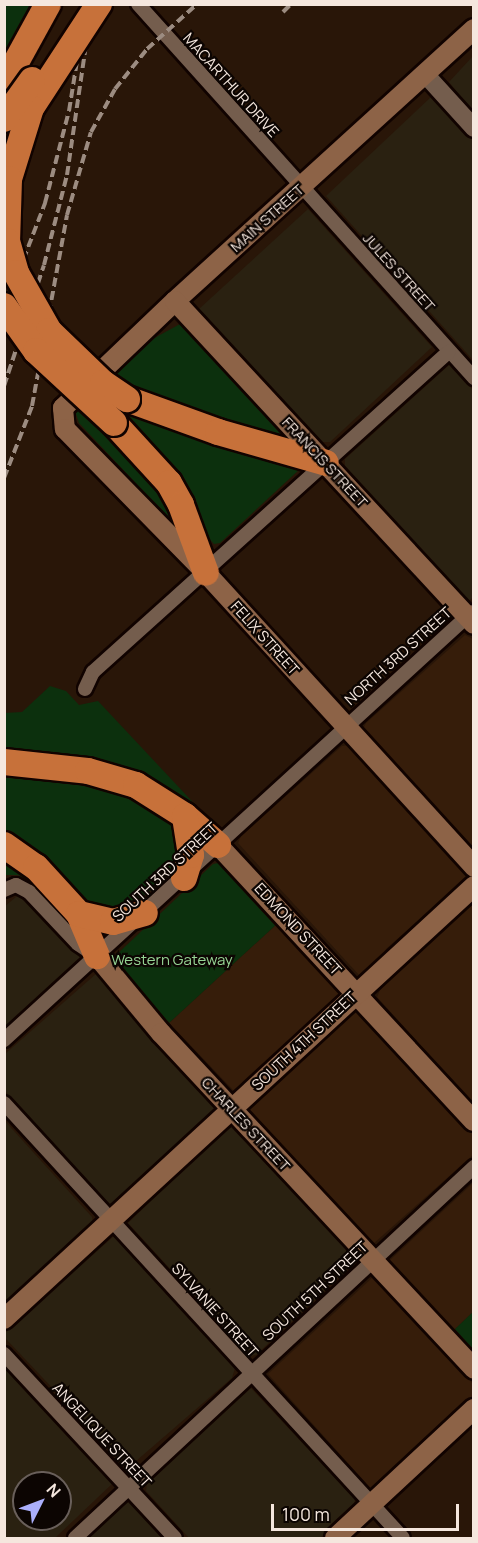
<!DOCTYPE html>
<html>
<head>
<meta charset="utf-8">
<style>
	body { margin:0 }
	#map { position:relative; width:478px; height:1543px; overflow:hidden; background:#291608; font-family:Manrope,sans-serif }
	div>[style] { position:absolute }
	.built>* { inset:0; background:#361d0a }
	.industrial>* { inset:0; background:#2a2111 }
	.green>* { inset:0; background:#0c300d }
	.roads { filter:drop-shadow(2px 0 #110300) drop-shadow(-2px 0 #110300) drop-shadow(0 2px #110300) drop-shadow(0 -2px #110300) }
	.minor>* { height:14px; margin:-7px; padding:0 7px; transform-origin:7px; border-radius:7px; background:#745d4d }
	.tertiary>* { height:18px; margin:-9px; padding:0 9px; transform-origin:9px; border-radius:9px; background:#745d4d }
	.secondary>* { height:20px; margin:-10px; padding:0 10px; transform-origin:10px; border-radius:10px; background:#8d6347 }
	.motorway>* { height:26px; margin:-13px; padding:0 13px; transform-origin:13px; border-radius:13px; background:#c7713a }
	.rail>* { height:4px; margin-top:-2px; transform-origin:0; background:repeating-linear-gradient(90deg,#9c8c81 0 9px,transparent 0 13.5px) }
	.bridges { filter:drop-shadow(2px 0 #110300) drop-shadow(-2px 0 #110300) drop-shadow(0 2px #110300) drop-shadow(0 -2px #110300) }
	.motorway-bridge>* { height:26px; margin:-13px; padding:0 13px; transform-origin:13px; border-radius:13px; background:#c7713a }
	span { translate:-50% -50%; white-space:nowrap; text-align:center; line-height:1.15; -webkit-text-stroke:4.5px #0c0502; paint-order:stroke }
	.street-label { font-size:15px; color:#f5e7de }
	.park-label { font-size:15px; color:#96d494 }
	.frame { position:absolute; inset:0; border:6px solid #f5e7de; pointer-events:none }
	.north { position:absolute; left:12px; top:1471px; width:60px; height:60px; box-sizing:border-box; background:#0c0502; border:2px solid #695f5a; border-radius:50%; rotate:48deg; font-size:16px; font-weight:700; line-height:24px; text-align:center; color:#f5e7de }
	.north::after { content:''; display:block; margin:auto; width:21px; height:27px; background:#abaffb; clip-path:polygon(50% 0,100% 100%,50% 72%,0 100%) }
	.scale { position:absolute; left:271px; top:1504px; width:188px; height:27px; box-sizing:border-box; border:3px solid #f5e7de; border-top:0; padding-left:8px; font-size:18px; line-height:21px; white-space:nowrap; color:#f5e7de; -webkit-text-stroke:4px #0c0502; paint-order:stroke }
</style>
</head>
<body>
<div id="map">
	<div class="built">
		<i style="clip-path:polygon(465px 635px,473px 639px,473px 860px,361px 733px,366px 723px)"></i>
		<i style="clip-path:polygon(350px 745px,468px 877px,386px 949px,383px 958px,359px 975px,238px 843px,241px 836px,342px 746px)"></i>
		<i style="clip-path:polygon(473px 897px,473px 1104px,377px 997px,381px 988px,471px 906px)"></i>
		<i style="clip-path:polygon(279px 922px,341px 990px,341px 996px,239px 1091px,234px 1091px,169px 1023px)"></i>
		<i style="clip-path:polygon(353px 1011px,364px 1014px,473px 1132px,473px 1155px,373px 1244px,249px 1109px)"></i>
		<i style="clip-path:polygon(473px 1183px,473px 1312px,451px 1333px,388px 1262px)"></i>
		<i style="clip-path:polygon(373px 1277px,381px 1279px,473px 1384px,473px 1398px,371px 1489px,268px 1374px)"></i>
	</div>
	<div class="industrial">
		<i style="clip-path:polygon(473px 56px,473px 113px,449px 82px)"></i>
		<i style="clip-path:polygon(431px 97px,438px 99px,473px 138px,473px 360px,326px 196px)"></i>
		<i style="clip-path:polygon(308px 209px,432px 347px,330px 442px,321px 442px,199px 309px)"></i>
		<i style="clip-path:polygon(449px 365px,473px 390px,473px 597px,470px 600px,464px 600px,345px 466px,345px 459px)"></i>
		<i style="clip-path:polygon(22px 892px,80px 958px,5px 1027px,4px 907px)"></i>
		<i style="clip-path:polygon(97px 973px,219px 1109px,116px 1202px,109px 1204px,5px 1091px,5px 1054px)"></i>
		<i style="clip-path:polygon(4px 1120px,92px 1217px,93px 1223px,4px 1306px)"></i>
		<i style="clip-path:polygon(234px 1124px,356px 1257px,351px 1266px,256px 1355px,250px 1356px,128px 1223px,228px 1126px)"></i>
		<i style="clip-path:polygon(114px 1236px,235px 1368px,232px 1378px,128px 1468px,6px 1339px,5px 1333px)"></i>
		<i style="clip-path:polygon(evenodd,4px 1360px,113px 1483px,55px 1538px,5px 1538px,4px 1360px,24px 1483px,60px 1483px,60px 1519px,24px 1519px,24px 1483px)"></i>
		<i style="clip-path:polygon(251px 1388px,355px 1499px,353px 1509px,320px 1538px,189px 1538px,146px 1491px,147px 1483px)"></i>
		<i style="clip-path:polygon(131px 1502px,167px 1538px,87px 1538px,126px 1503px)"></i>
	</div>
	<div class="green">
		<i style="clip-path:polygon(5px 5px,39px 5px,5px 76px)"></i>
		<i style="clip-path:polygon(180px 324px,185px 325px,298px 440px,146px 398px,106px 372px,127px 353px)"></i>
		<i style="clip-path:polygon(79px 399px,149px 468px,198px 561px,150px 510px,143px 491px,79px 423px,74px 408px)"></i>
		<i style="clip-path:polygon(127px 405px,301px 468px,220px 543px,214px 544px,203px 532px,173px 470px,145px 434px,120px 413px)"></i>
		<i style="clip-path:polygon(50px 686px,66px 691px,79px 705px,98px 701px,218px 829px,95px 761px,55px 754px,53px 775px,130px 794px,180px 826px,178px 867px,125px 912px,90px 905px,49px 862px,27px 848px,40px 877px,85px 942px,33px 884px,18px 875px,5px 875px,4px 713px,22px 712px)"></i>
		<i style="clip-path:polygon(218px 863px,279px 922px,169px 1023px,115px 963px,115px 956px,213px 864px)"></i>
		<i style="clip-path:polygon(473px 1312px,473px 1350px,455px 1329px)"></i>
	</div>
	<div class="roads">
		<div class="minor">
			<i style="left:138px;top:4px;width:503px;rotate:48.06deg"></i>
			<i style="left:85px;top:689px;width:19px;rotate:-65deg"></i>
			<i style="left:93px;top:672px;width:479px;rotate:-42deg"></i>
			<i style="left:4px;top:890px;width:13px;rotate:-23deg"></i>
			<i style="left:16px;top:885px;width:15px;rotate:28deg"></i>
			<i style="left:29px;top:892px;width:71px;rotate:46.7deg"></i>
			<i style="left:78px;top:944px;width:18px;rotate:34deg"></i>
			<i style="left:4px;top:1040px;width:634px;rotate:-42.44deg"></i>
			<i style="left:4px;top:1103px;width:590px;rotate:47.47deg"></i>
			<i style="left:4px;top:1354px;width:251px;rotate:47.1deg"></i>
			<i style="left:75px;top:1538px;width:545px;rotate:-42.92deg"></i>
		</div>
		<div class="tertiary">
			<i style="left:425px;top:74px;width:73px;rotate:47.8deg"></i>
		</div>
		<div class="secondary">
			<i style="left:474px;top:29px;width:404px;rotate:137.7deg"></i>
			<i style="left:175px;top:301px;width:155px;rotate:136.3deg"></i>
			<i style="left:63px;top:408px;width:21px;rotate:85deg"></i>
			<i style="left:65px;top:429px;width:202px;rotate:45.6deg"></i>
			<i style="left:206px;top:573px;width:398px;rotate:47.6deg"></i>
			<i style="left:175px;top:301px;width:440px;rotate:47.2deg"></i>
			<i style="left:218px;top:845px;width:376px;rotate:47.2deg"></i>
			<i style="left:97px;top:956px;width:100px;rotate:50.3deg"></i>
			<i style="left:161px;top:1033px;width:459px;rotate:47deg"></i>
			<i style="left:4px;top:1319px;width:639px;rotate:-42.65deg"></i>
			<i style="left:335px;top:1538px;width:190px;rotate:-42.9deg"></i>
		</div>
		<div class="motorway">
			<i style="left:4px;top:84px;width:91px;rotate:-61.2deg"></i>
			<i style="left:127px;top:399px;width:97px;rotate:19.9deg"></i>
			<i style="left:218px;top:432px;width:112px;rotate:16deg"></i>
			<i style="left:114px;top:423px;width:81px;rotate:47.5deg"></i>
			<i style="left:169px;top:483px;width:25px;rotate:61deg"></i>
			<i style="left:181px;top:505px;width:72px;rotate:69.8deg"></i>
			<i style="left:4px;top:762px;width:84px;rotate:6.1deg"></i>
			<i style="left:88px;top:771px;width:50px;rotate:16.3deg"></i>
			<i style="left:136px;top:785px;width:58px;rotate:32.3deg"></i>
			<i style="left:185px;top:816px;width:44px;rotate:41.3deg"></i>
			<i style="left:4px;top:845px;width:39px;rotate:35deg"></i>
			<i style="left:36px;top:867px;width:64px;rotate:47.5deg"></i>
			<i style="left:79px;top:914px;width:46px;rotate:66.8deg"></i>
			<i style="left:184px;top:878px;width:24px;rotate:-73deg"></i>
			<i style="left:191px;top:855px;width:39px;rotate:-99deg"></i>
			<i style="left:79px;top:914px;width:35px;rotate:13deg"></i>
			<i style="left:113px;top:922px;width:33px;rotate:-16deg"></i>
		</div>
	</div>
	<div class="rail">
		<i style="left:283px;top:12px;width:11px;rotate:-45deg"></i>
		<i style="left:4px;top:310px;width:115px;rotate:-69deg"></i>
		<i style="left:45px;top:203px;width:95px;rotate:-75.4deg"></i>
		<i style="left:69px;top:111px;width:51px;rotate:-80.9deg"></i>
		<i style="left:4px;top:386px;width:127px;rotate:-71.7deg"></i>
		<i style="left:44px;top:265px;width:93px;rotate:-75.7deg"></i>
		<i style="left:67px;top:175px;width:173px;rotate:-81.7deg"></i>
		<i style="left:4px;top:478px;width:77px;rotate:-68.7deg"></i>
		<i style="left:32px;top:406px;width:194px;rotate:-79.6deg"></i>
		<i style="left:67px;top:215px;width:86px;rotate:-73.9deg"></i>
		<i style="left:91px;top:132px;width:49px;rotate:-60.8deg"></i>
		<i style="left:115px;top:89px;width:51px;rotate:-51.3deg"></i>
		<i style="left:147px;top:49px;width:67px;rotate:-42deg"></i>
	</div>
	<div class="bridges">
		<div class="motorway-bridge">
			<i style="left:99px;top:4px;width:124px;rotate:123.2deg"></i>
			<i style="left:31px;top:108px;width:74px;rotate:107.2deg"></i>
			<i style="left:9px;top:179px;width:62px;rotate:91.8deg"></i>
			<i style="left:7px;top:241px;width:33px;rotate:74deg"></i>
			<i style="left:16px;top:273px;width:67px;rotate:60.4deg"></i>
			<i style="left:49px;top:331px;width:75px;rotate:43.9deg"></i>
			<i style="left:103px;top:383px;width:29px;rotate:34deg"></i>
			<i style="left:4px;top:119px;width:48px;rotate:-54.3deg"></i>
			<i style="left:4px;top:306px;width:55px;rotate:54.6deg"></i>
			<i style="left:36px;top:351px;width:106px;rotate:42.7deg"></i>
		</div>
	</div>
	<div class="street-label">
		<span style="left:231px;top:85px;rotate:48deg">MACARTHUR DRIVE</span>
		<span style="left:267px;top:218px;rotate:-42deg">MAIN STREET</span>
		<span style="left:399px;top:272px;rotate:48deg">JULES STREET</span>
		<span style="left:325px;top:462px;rotate:47deg">FRANCIS STREET</span>
		<span style="left:265px;top:638px;rotate:48deg">FELIX STREET</span>
		<span style="left:398px;top:656px;rotate:-42deg">NORTH 3RD STREET</span>
		<span style="left:165px;top:872px;rotate:-43deg">SOUTH 3RD STREET</span>
		<span style="left:298px;top:929px;rotate:47deg">EDMOND STREET</span>
		<span style="left:304px;top:1041px;rotate:-43deg">SOUTH 4TH STREET</span>
		<span style="left:246px;top:1124px;rotate:47deg">CHARLES STREET</span>
		<span style="left:315px;top:1291px;rotate:-43deg">SOUTH 5TH STREET</span>
		<span style="left:215px;top:1310px;rotate:48deg">SYLVANIE STREET</span>
		<span style="left:102px;top:1435px;rotate:47deg">ANGELIQUE STREET</span>
	</div>
	<div class="park-label">
		<span style="left:172px;top:960px">Western Gateway</span>
	</div>
	<div class="frame"></div>
	<div class="north">N</div>
	<div class="scale">100 m</div>
</div>
</body>
</html>
